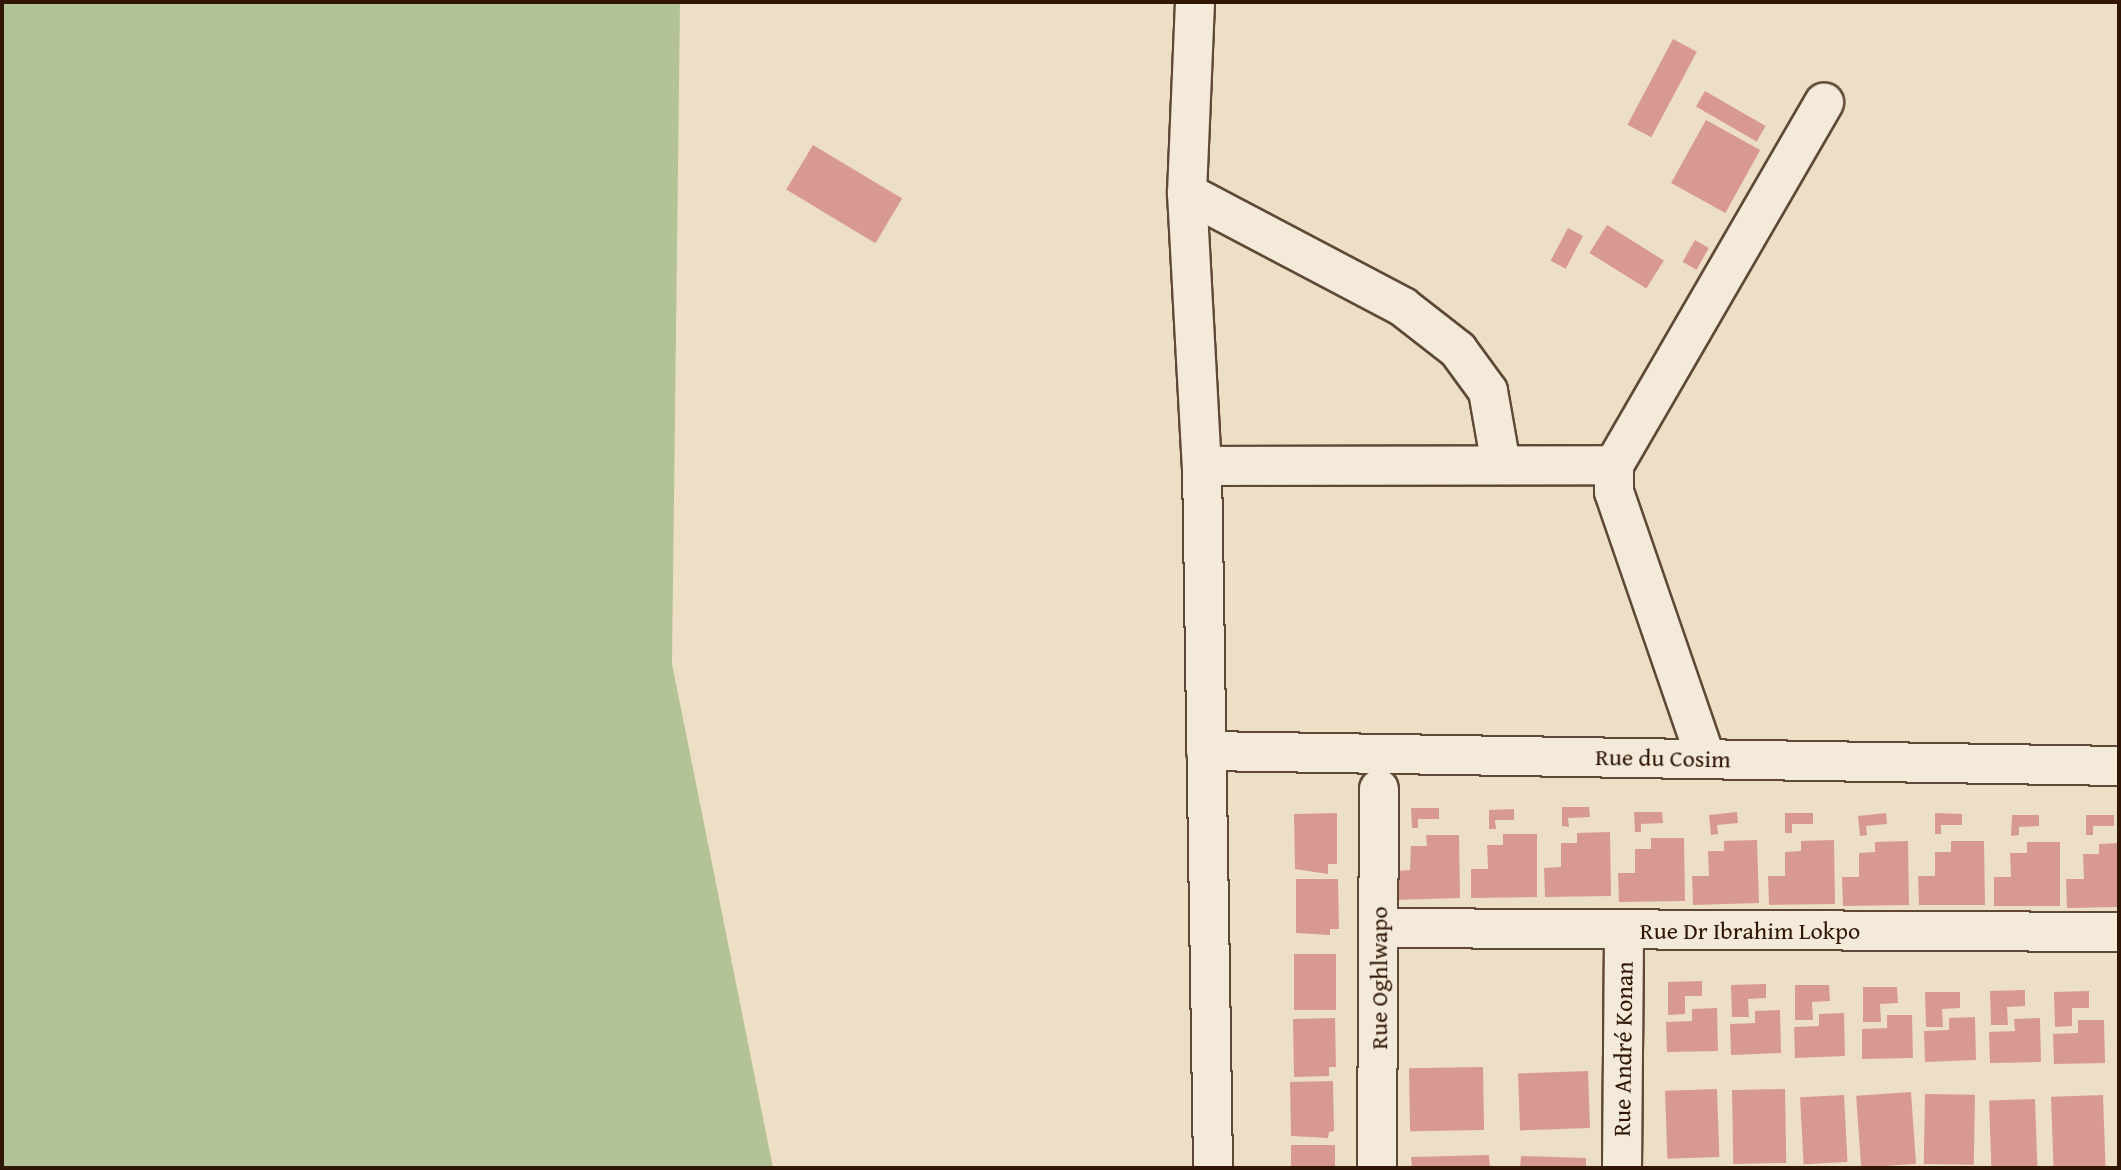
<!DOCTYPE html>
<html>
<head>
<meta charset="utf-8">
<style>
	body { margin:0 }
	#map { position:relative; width:2121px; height:1170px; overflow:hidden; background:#eddfc5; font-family:"Gentium Book Plus",serif }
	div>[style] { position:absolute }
	.green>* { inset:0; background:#b4c297 }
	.building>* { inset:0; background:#d89a90; transform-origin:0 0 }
	.roads { filter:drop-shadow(2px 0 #604836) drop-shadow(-2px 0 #604836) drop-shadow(0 2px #604836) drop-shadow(0 -2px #604836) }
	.street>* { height:38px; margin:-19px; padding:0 19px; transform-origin:19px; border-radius:19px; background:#f3ead9 }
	span { translate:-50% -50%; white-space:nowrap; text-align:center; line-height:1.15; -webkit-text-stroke:7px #f3ead9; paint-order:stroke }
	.street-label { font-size:24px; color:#311606 }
	.frame { position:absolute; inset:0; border:4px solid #311606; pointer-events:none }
</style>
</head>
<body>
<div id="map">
	<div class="green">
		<i style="clip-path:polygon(2px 2px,680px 2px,672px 664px,773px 1168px,2px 1168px)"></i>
	</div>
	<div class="building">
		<i style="left:1673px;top:39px;width:27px;height:97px;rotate:28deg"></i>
		<i style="left:1705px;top:91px;width:70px;height:18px;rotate:30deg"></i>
		<i style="left:1706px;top:120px;width:62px;height:72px;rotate:29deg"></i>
		<i style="left:813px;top:145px;width:104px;height:52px;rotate:31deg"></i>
		<i style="left:1607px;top:225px;width:67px;height:33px;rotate:32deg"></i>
		<i style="left:1568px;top:228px;width:17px;height:37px;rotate:28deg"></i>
		<i style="left:1695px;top:240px;width:16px;height:25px;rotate:30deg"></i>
		<i style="clip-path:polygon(1562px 807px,1589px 807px,1590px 817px,1568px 818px,1569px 827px,1562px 826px)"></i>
		<i style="clip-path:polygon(1411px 808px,1439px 808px,1439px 819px,1418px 819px,1418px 828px,1412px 828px)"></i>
		<i style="clip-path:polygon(1514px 809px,1514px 820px,1495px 820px,1496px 829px,1489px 829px,1489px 810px)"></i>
		<i style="clip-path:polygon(1634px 812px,1662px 812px,1663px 823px,1641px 824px,1641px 832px,1635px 832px)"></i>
		<i style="clip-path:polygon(1737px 812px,1738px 823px,1717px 825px,1718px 834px,1711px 835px,1709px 815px)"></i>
		<i style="clip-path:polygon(1337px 813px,1337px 864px,1328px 864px,1328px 874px,1295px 869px,1294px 814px)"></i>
		<i style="clip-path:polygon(1785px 813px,1813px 813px,1813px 824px,1792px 824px,1792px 833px,1785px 833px)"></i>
		<i style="clip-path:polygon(1886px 813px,1887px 824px,1866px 826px,1867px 835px,1860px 836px,1858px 816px)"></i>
		<i style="clip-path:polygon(1935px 813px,1962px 814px,1962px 825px,1941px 825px,1941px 834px,1935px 834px)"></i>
		<i style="clip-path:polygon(2012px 815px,2039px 815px,2039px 826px,2019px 827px,2019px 835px,2011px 836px)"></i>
		<i style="clip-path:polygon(2086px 815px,2114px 815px,2114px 826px,2093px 826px,2093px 835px,2086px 835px)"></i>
		<i style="clip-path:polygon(1610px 832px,1611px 896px,1545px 897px,1544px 868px,1561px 867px,1561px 843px,1577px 843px,1577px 833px)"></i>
		<i style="clip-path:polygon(1503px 834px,1537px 834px,1537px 897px,1471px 898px,1471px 869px,1488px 869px,1487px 845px,1503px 845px)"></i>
		<i style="clip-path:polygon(1426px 835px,1459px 835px,1460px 898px,1394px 900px,1394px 871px,1410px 870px,1411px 846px,1427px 846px)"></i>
		<i style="clip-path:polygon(1651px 838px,1684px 838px,1685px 901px,1619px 902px,1618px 873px,1635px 873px,1635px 849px,1651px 849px)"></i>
		<i style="clip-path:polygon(1757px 840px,1759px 903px,1693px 905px,1692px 876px,1709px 876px,1708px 851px,1724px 851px,1724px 841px)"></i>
		<i style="clip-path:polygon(1834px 840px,1835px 904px,1769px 905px,1768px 876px,1785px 876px,1785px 852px,1801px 851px,1801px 841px)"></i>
		<i style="clip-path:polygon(1908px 841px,1909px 905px,1843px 906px,1842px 877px,1859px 877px,1859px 853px,1875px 852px,1875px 842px)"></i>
		<i style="clip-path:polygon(1951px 841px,1984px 841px,1985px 905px,1919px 905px,1918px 876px,1935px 876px,1935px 852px,1951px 852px)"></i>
		<i style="clip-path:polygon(2027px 842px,2060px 842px,2060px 906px,1994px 906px,1994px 877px,2011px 877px,2010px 853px,2027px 853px)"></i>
		<i style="clip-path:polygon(2119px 843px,2119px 907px,2067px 908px,2066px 879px,2084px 879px,2083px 854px,2099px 854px,2099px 844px)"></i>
		<i style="clip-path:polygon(1296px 879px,1338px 879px,1339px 929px,1330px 929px,1330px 935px,1296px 933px)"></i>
		<i style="left:1294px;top:954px;width:42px;height:56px"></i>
		<i style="clip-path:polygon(1702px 981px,1702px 996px,1685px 996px,1685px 1014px,1668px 1015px,1668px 982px)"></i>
		<i style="clip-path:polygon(1766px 984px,1766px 998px,1748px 999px,1749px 1017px,1732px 1017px,1731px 985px)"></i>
		<i style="clip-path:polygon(1795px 985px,1829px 985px,1830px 1001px,1812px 1002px,1813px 1020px,1795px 1020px)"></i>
		<i style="clip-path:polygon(1863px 987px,1897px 987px,1898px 1003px,1880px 1004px,1881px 1022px,1863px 1022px)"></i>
		<i style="clip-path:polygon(2025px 990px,2025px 1006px,2007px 1007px,2008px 1025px,1991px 1025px,1990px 991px)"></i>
		<i style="clip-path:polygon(2089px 991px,2089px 1008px,2072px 1008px,2072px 1026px,2055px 1027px,2054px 992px)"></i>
		<i style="clip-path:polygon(1925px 992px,1960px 992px,1960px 1008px,1942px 1009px,1943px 1027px,1926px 1027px)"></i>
		<i style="clip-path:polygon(1717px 1008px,1718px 1051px,1667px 1052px,1666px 1022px,1692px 1021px,1692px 1009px)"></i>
		<i style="clip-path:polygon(1780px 1010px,1781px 1053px,1731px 1055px,1730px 1024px,1755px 1023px,1755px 1011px)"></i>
		<i style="clip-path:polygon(1844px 1013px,1845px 1056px,1795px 1058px,1794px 1027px,1819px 1026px,1819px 1014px)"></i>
		<i style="clip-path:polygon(1887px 1015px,1912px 1015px,1913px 1058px,1862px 1059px,1862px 1029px,1887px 1028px)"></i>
		<i style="clip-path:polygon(1975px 1017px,1976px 1060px,1925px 1062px,1924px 1031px,1949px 1030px,1949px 1018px)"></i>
		<i style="clip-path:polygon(1335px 1018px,1336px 1067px,1329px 1067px,1329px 1076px,1294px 1077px,1293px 1019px)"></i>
		<i style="clip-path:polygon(2040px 1018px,2041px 1062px,1990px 1063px,1989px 1032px,2015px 1031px,2014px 1019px)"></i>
		<i style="clip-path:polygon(2078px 1020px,2104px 1020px,2105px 1063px,2054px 1064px,2053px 1034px,2078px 1033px)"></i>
		<i style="left:1483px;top:1067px;width:63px;height:74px;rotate:89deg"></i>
		<i style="left:1588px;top:1071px;width:57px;height:70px;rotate:88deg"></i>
		<i style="clip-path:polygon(1333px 1081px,1334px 1131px,1329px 1132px,1328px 1138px,1291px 1136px,1290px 1082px)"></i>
		<i style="left:1717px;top:1089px;width:68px;height:52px;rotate:88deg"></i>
		<i style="left:1785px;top:1089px;width:74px;height:53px;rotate:89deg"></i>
		<i style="left:1911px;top:1092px;width:72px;height:55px;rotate:86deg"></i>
		<i style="left:1925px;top:1094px;width:50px;height:70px;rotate:1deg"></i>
		<i style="left:1844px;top:1095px;width:67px;height:44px;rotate:87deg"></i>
		<i style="left:2103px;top:1095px;width:73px;height:52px;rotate:88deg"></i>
		<i style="left:2035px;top:1099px;width:69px;height:46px;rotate:88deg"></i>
		<i style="left:1291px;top:1145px;width:44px;height:23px"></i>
		<i style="clip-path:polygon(1489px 1155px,1490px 1168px,1412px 1168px,1411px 1157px)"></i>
		<i style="clip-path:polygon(1521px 1156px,1586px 1158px,1586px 1168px,1520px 1168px)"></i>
	</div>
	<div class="roads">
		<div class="street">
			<i style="left:1195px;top:2px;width:191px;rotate:92.4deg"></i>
			<i style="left:1187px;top:193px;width:273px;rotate:86.9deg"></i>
			<i style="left:1202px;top:466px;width:702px;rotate:89.1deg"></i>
			<i style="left:1187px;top:193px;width:244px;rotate:27.8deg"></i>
			<i style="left:1403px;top:307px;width:70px;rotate:38deg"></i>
			<i style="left:1458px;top:350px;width:51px;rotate:53.8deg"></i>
			<i style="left:1488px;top:391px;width:75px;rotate:80deg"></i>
			<i style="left:1202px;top:466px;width:412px;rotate:-0.1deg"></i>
			<i style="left:1206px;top:751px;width:913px;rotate:0.94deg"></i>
			<i style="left:1706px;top:759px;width:282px;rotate:-109deg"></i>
			<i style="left:1614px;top:492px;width:27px;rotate:-90deg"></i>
			<i style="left:1614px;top:465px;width:419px;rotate:-59.9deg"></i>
			<i style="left:1380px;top:928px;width:739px;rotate:0.31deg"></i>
			<i style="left:1377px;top:1168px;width:379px;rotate:-89.7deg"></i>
			<i style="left:1622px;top:1168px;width:238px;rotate:-89.5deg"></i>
		</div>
	</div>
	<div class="street-label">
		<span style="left:1663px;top:758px;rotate:1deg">Rue du Cosim</span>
		<span style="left:1750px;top:931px">Rue Dr Ibrahim Lokpo</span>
		<span style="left:1379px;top:978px;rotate:-90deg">Rue Oghlwapo</span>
		<span style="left:1623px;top:1049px;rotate:-89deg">Rue André Konan</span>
	</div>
	<div class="frame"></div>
</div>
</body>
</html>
